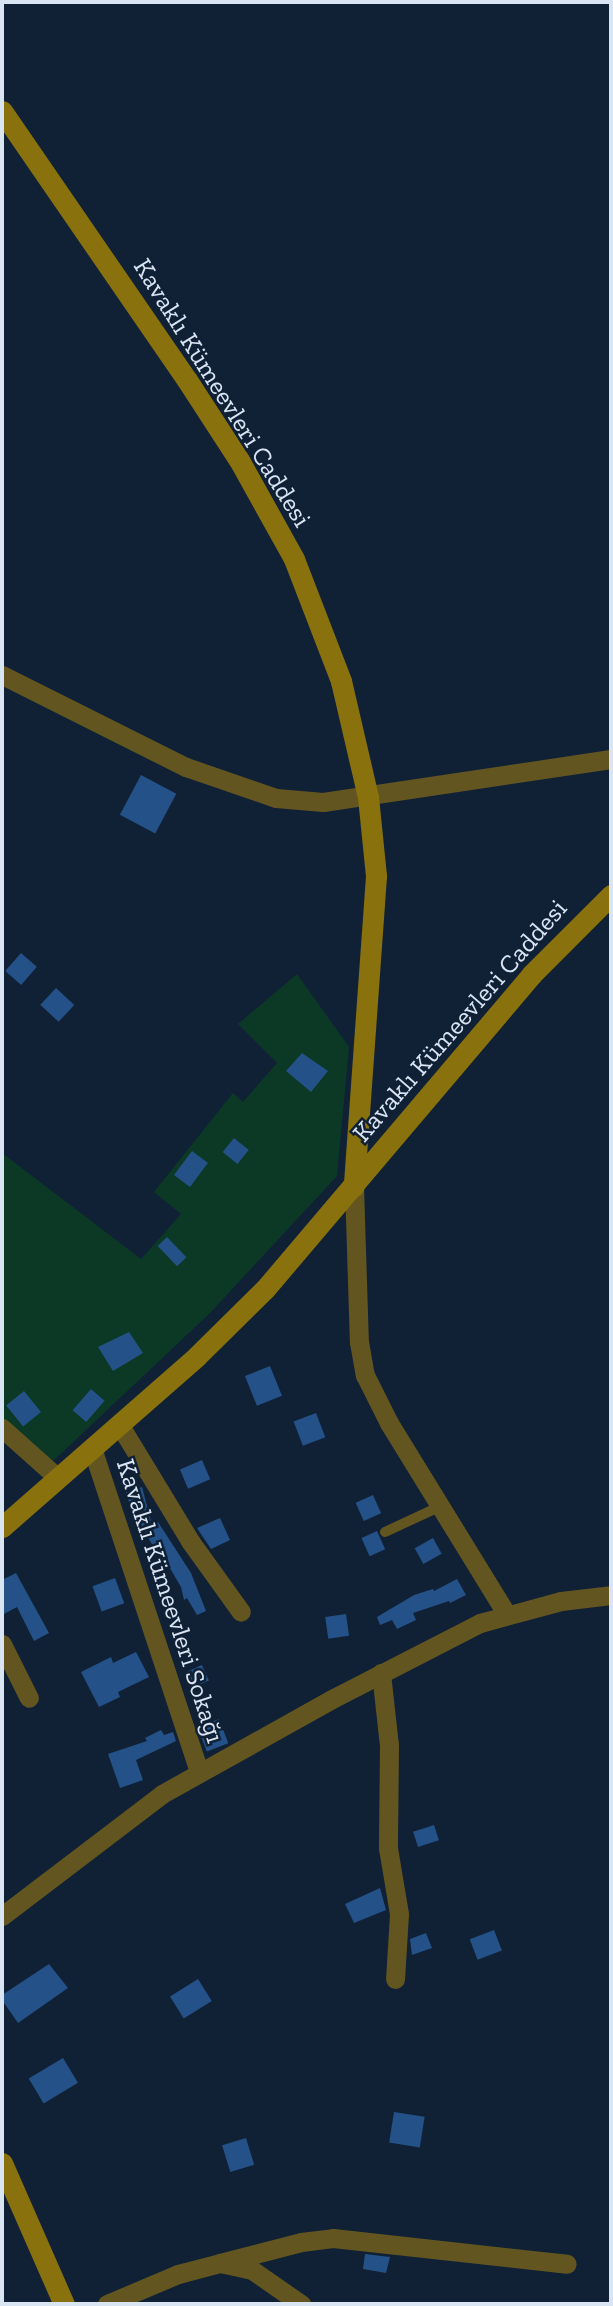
<!DOCTYPE html>
<html>
<head>
<meta charset="utf-8">
<style>
	body { margin:0 }
	#map { position:relative; width:613px; height:2306px; overflow:hidden; background:#102136; font-family:"Zilla Slab",serif }
	div>[style] { position:absolute }
	.green>* { inset:0; background:#0c3925 }
	.building>* { inset:0; background:#245187; transform-origin:0 0 }
	.lane>* { height:10px; margin:-5px; padding:0 5px; transform-origin:5px; border-radius:5px; background:#635520 }
	.street>* { height:19px; margin:-9.5px; padding:0 9.5px; transform-origin:9.5px; border-radius:9.5px; background:#635520 }
	.secondary>* { height:21px; margin:-10.5px; padding:0 10.5px; transform-origin:10.5px; border-radius:10.5px; background:#89720d }
	span { translate:-50% -50%; white-space:nowrap; text-align:center; line-height:1.15; -webkit-text-stroke:5px #102136; paint-order:stroke }
	.street-label { font-size:26px; color:#dae5f4 }
	.frame { position:absolute; inset:0; border:4px solid #dae5f4; pointer-events:none }
</style>
</head>
<body>
<div id="map">
	<div class="green">
		<i style="clip-path:polygon(297px 974px,349px 1047px,337px 1176px,210px 1313px,51px 1463px,2px 1421px,2px 1153px,141px 1259px,181px 1214px,154px 1192px,233px 1093px,243px 1102px,277px 1063px,238px 1024px)"></i>
	</div>
	<div class="building">
		<i style="left:141px;top:775px;width:40px;height:45px;rotate:28deg"></i>
		<i style="left:21px;top:953px;width:21px;height:24px;rotate:41deg"></i>
		<i style="left:56px;top:988px;width:25px;height:23px;rotate:43deg"></i>
		<i style="clip-path:polygon(302px 1053px,328px 1071px,311px 1092px,286px 1071px)"></i>
		<i style="left:234px;top:1138px;width:19px;height:18px;rotate:39deg"></i>
		<i style="left:192px;top:1151px;width:20px;height:30px;rotate:37deg"></i>
		<i style="left:167px;top:1237px;width:28px;height:13px;rotate:46deg"></i>
		<i style="clip-path:polygon(129px 1332px,143px 1353px,113px 1371px,98px 1347px)"></i>
		<i style="left:270px;top:1366px;width:32px;height:27px;rotate:68deg"></i>
		<i style="left:91px;top:1389px;width:18px;height:28px;rotate:41deg"></i>
		<i style="left:24px;top:1391px;width:27px;height:23px;rotate:51deg"></i>
		<i style="left:316px;top:1413px;width:26px;height:24px;rotate:69deg"></i>
		<i style="left:202px;top:1460px;width:21px;height:24px;rotate:67deg"></i>
		<i style="clip-path:polygon(142px 1487px,152px 1525px,158px 1522px,191px 1573px,206px 1611px,197px 1615px,187px 1598px,184px 1600px,181px 1587px,157px 1546px,154px 1548px,130px 1505px,126px 1492px)"></i>
		<i style="left:373px;top:1495px;width:20px;height:19px;rotate:66deg"></i>
		<i style="clip-path:polygon(220px 1518px,230px 1540px,211px 1549px,197px 1528px)"></i>
		<i style="left:377px;top:1531px;width:20px;height:17px;rotate:66deg"></i>
		<i style="left:433px;top:1538px;width:18px;height:21px;rotate:61deg"></i>
		<i style="clip-path:polygon(16px 1573px,49px 1633px,34px 1641px,17px 1607px,2px 1615px,2px 1580px)"></i>
		<i style="left:115px;top:1578px;width:27px;height:24px;rotate:70deg"></i>
		<i style="clip-path:polygon(457px 1579px,466px 1595px,450px 1603px,449px 1601px,413px 1613px,416px 1620px,397px 1629px,392px 1620px,380px 1625px,377px 1617px,414px 1595px,433px 1589px,434px 1591px)"></i>
		<i style="left:346px;top:1614px;width:22px;height:21px;rotate:82deg"></i>
		<i style="clip-path:polygon(136px 1652px,149px 1677px,118px 1692px,120px 1697px,99px 1707px,81px 1672px,111px 1657px,113px 1663px)"></i>
		<i style="left:202px;top:1665px;width:17px;height:16px;rotate:66deg"></i>
		<i style="left:219px;top:1719px;width:26px;height:23px;rotate:69deg"></i>
		<i style="clip-path:polygon(161px 1730px,164px 1735px,173px 1732px,176px 1741px,136px 1760px,143px 1780px,120px 1788px,108px 1754px,147px 1741px,145px 1738px)"></i>
		<i style="left:434px;top:1825px;width:16px;height:22px;rotate:72deg"></i>
		<i style="clip-path:polygon(380px 1888px,386px 1910px,354px 1923px,345px 1904px)"></i>
		<i style="left:494px;top:1930px;width:22px;height:26px;rotate:69deg"></i>
		<i style="clip-path:polygon(426px 1933px,432px 1948px,412px 1955px,410px 1939px)"></i>
		<i style="clip-path:polygon(49px 1964px,68px 1988px,18px 2023px,2px 2000px,2px 1995px)"></i>
		<i style="left:198px;top:1979px;width:26px;height:33px;rotate:58deg"></i>
		<i style="left:63px;top:2058px;width:29px;height:40px;rotate:59deg"></i>
		<i style="left:394px;top:2112px;width:31px;height:31px;rotate:9deg"></i>
		<i style="left:246px;top:2138px;width:28px;height:25px;rotate:73deg"></i>
		<i style="clip-path:polygon(365px 2254px,390px 2257px,386px 2273px,363px 2269px)"></i>
	</div>
	<div class="lane">
		<i style="left:385px;top:1532px;width:62px;rotate:-24.9deg"></i>
	</div>
	<div class="street">
		<i style="left:2px;top:675px;width:206px;rotate:26.6deg"></i>
		<i style="left:186px;top:767px;width:95px;rotate:19deg"></i>
		<i style="left:276px;top:798px;width:47px;rotate:4.9deg"></i>
		<i style="left:323px;top:802px;width:291px;rotate:-8.5deg"></i>
		<i style="left:354px;top:1186px;width:156px;rotate:88.2deg"></i>
		<i style="left:359px;top:1342px;width:34px;rotate:80deg"></i>
		<i style="left:365px;top:1375px;width:54px;rotate:63.4deg"></i>
		<i style="left:389px;top:1423px;width:223px;rotate:58.4deg"></i>
		<i style="left:119px;top:1424px;width:137px;rotate:58.7deg"></i>
		<i style="left:190px;top:1541px;width:87px;rotate:54.3deg"></i>
		<i style="left:2px;top:1428px;width:75px;rotate:41.8deg"></i>
		<i style="left:92px;top:1448px;width:340px;rotate:71.7deg"></i>
		<i style="left:2px;top:1644px;width:60px;rotate:63.4deg"></i>
		<i style="left:381px;top:1673px;width:72px;rotate:83.7deg"></i>
		<i style="left:389px;top:1745px;width:103px;rotate:90.6deg"></i>
		<i style="left:388px;top:1848px;width:67px;rotate:80.5deg"></i>
		<i style="left:399px;top:1914px;width:65px;rotate:93.5deg"></i>
		<i style="left:2px;top:1916px;width:201px;rotate:-37.3deg"></i>
		<i style="left:162px;top:1794px;width:195px;rotate:-29.2deg"></i>
		<i style="left:332px;top:1699px;width:166px;rotate:-27.2deg"></i>
		<i style="left:480px;top:1623px;width:84px;rotate:-15.2deg"></i>
		<i style="left:561px;top:1601px;width:50px;rotate:-6.8deg"></i>
		<i style="left:220px;top:2263px;width:84px;rotate:-14.5deg"></i>
		<i style="left:301px;top:2242px;width:32px;rotate:-7deg"></i>
		<i style="left:333px;top:2238px;width:235px;rotate:6.3deg"></i>
		<i style="left:107px;top:2304px;width:77px;rotate:-22.9deg"></i>
		<i style="left:178px;top:2274px;width:43px;rotate:-14.7deg"></i>
		<i style="left:220px;top:2263px;width:33px;rotate:12deg"></i>
		<i style="left:252px;top:2270px;width:60px;rotate:34.8deg"></i>
	</div>
	<div class="secondary">
		<i style="left:2px;top:111px;width:326px;rotate:55.5deg"></i>
		<i style="left:187px;top:380px;width:95px;rotate:57deg"></i>
		<i style="left:239px;top:460px;width:113px;rotate:60.9deg"></i>
		<i style="left:294px;top:559px;width:131px;rotate:68.9deg"></i>
		<i style="left:341px;top:681px;width:119px;rotate:76.9deg"></i>
		<i style="left:368px;top:797px;width:79px;rotate:84.2deg"></i>
		<i style="left:376px;top:876px;width:311px;rotate:94.1deg"></i>
		<i style="left:2px;top:1527px;width:259px;rotate:-41.2deg"></i>
		<i style="left:197px;top:1356px;width:95px;rotate:-44.6deg"></i>
		<i style="left:265px;top:1289px;width:412px;rotate:-49.7deg"></i>
		<i style="left:531px;top:975px;width:113px;rotate:-45deg"></i>
		<i style="left:2px;top:2163px;width:154px;rotate:66.3deg"></i>
	</div>
	<div class="street-label">
		<span style="left:222px;top:393px;rotate:58deg">Kavaklı Kümeevleri Caddesi</span>
		<span style="left:460px;top:1021px;rotate:-49deg">Kavaklı Kümeevleri Caddesi</span>
		<span style="left:170px;top:1601px;rotate:72deg">Kavaklı Kümeevleri Sokağı</span>
	</div>
	<div class="frame"></div>
</div>
</body>
</html>
